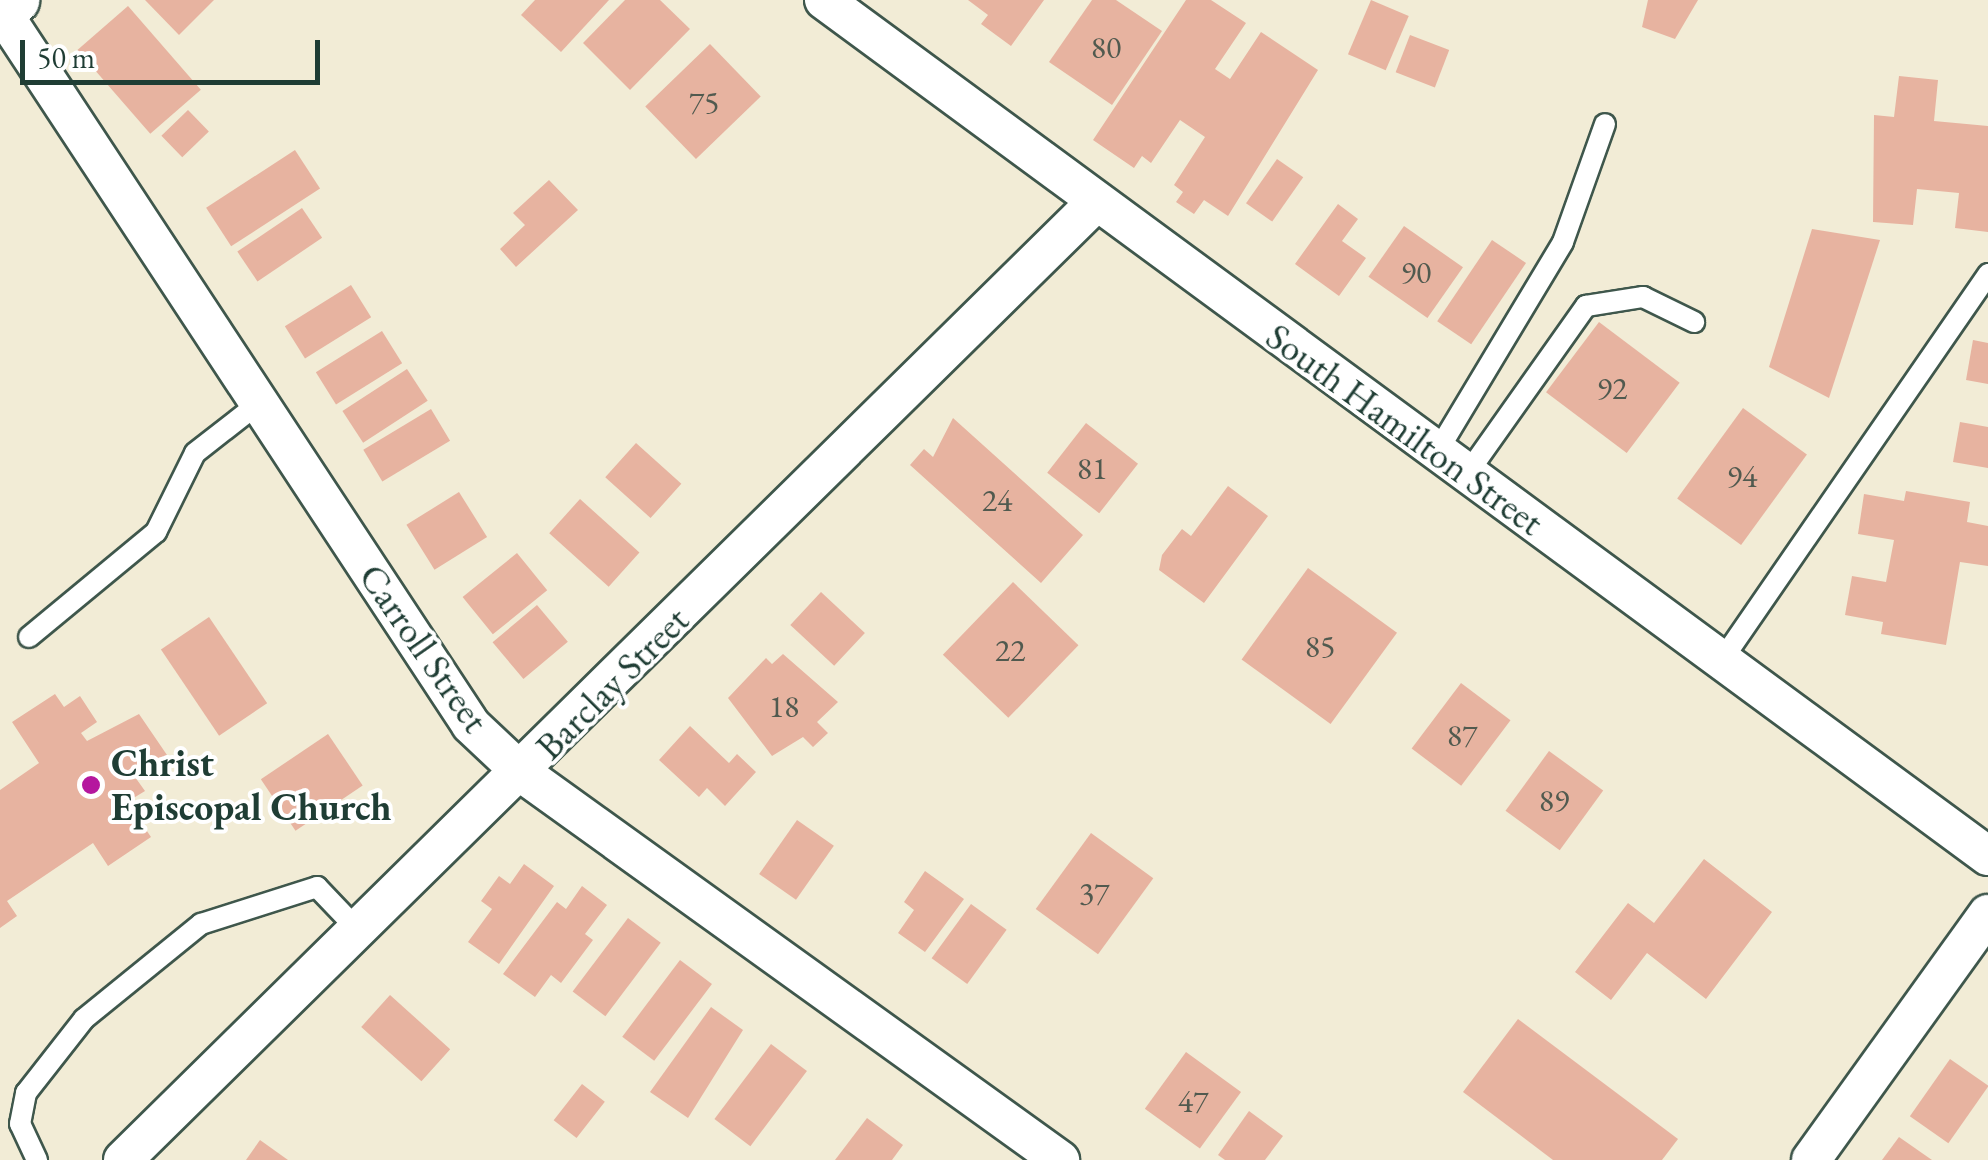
<!DOCTYPE html>
<html>
<head>
<meta charset="utf-8">
<style>
	body { margin:0 }
	#map { position:relative; width:1988px; height:1160px; overflow:hidden; background:#f2ecd6; font-family:"EB Garamond",serif }
	div>[style] { position:absolute }
	.building>* { inset:0; background:#e7b3a0; transform-origin:0 0 }
	.roads { filter:drop-shadow(2px 0 #3f574c) drop-shadow(-2px 0 #3f574c) drop-shadow(0 2px #3f574c) drop-shadow(0 -2px #3f574c) }
	.service>* { height:20px; margin:-10px; padding:0 10px; transform-origin:10px; border-radius:10px; background:#fff }
	.minor>* { height:38px; margin:-19px; padding:0 19px; transform-origin:19px; border-radius:19px; background:#fff }
	.tertiary>* { height:48px; margin:-24px; padding:0 24px; transform-origin:24px; border-radius:24px; background:#fff }
	.dots>* { width:28px; height:28px; translate:-50% -50%; box-sizing:border-box; border:5px solid #fff; border-radius:50% }
	span { translate:-50% -50%; white-space:nowrap; text-align:center; line-height:1.15; -webkit-text-stroke:8px #fff; paint-order:stroke }
	.number-label { font-size:32px; color:#515a4f }
	.number-label span { -webkit-text-stroke-width:0 }
	.street-label { font-size:38px; color:#1f3d34 }
	.poi-label { font-size:38px; color:#1f3d34; font-weight:700 }
	.left { translate:0 -50%; text-align:left }
	.scale { position:absolute; left:20px; top:40px; width:300px; height:45px; box-sizing:border-box; border:5px solid #1f3d34; border-top:0; padding-left:12px; font-size:30px; line-height:35px; white-space:nowrap; color:#1f3d34; -webkit-text-stroke:8px #fff; paint-order:stroke }
</style>
</head>
<body>
<div id="map">
	<div class="building">
		<i style="clip-path:polygon(145px 0,214px 0,179px 35px)"></i>
		<i style="clip-path:polygon(535px 0,609px 0,561px 52px,521px 15px)"></i>
		<i style="clip-path:polygon(625px 0,660px 0,690px 29px,630px 90px,583px 43px)"></i>
		<i style="clip-path:polygon(968px 0,1044px 0,1011px 46px,981px 24px,988px 15px)"></i>
		<i style="clip-path:polygon(1092px 0,1116px 0,1162px 31px,1112px 105px,1049px 62px)"></i>
		<i style="clip-path:polygon(1186px 0,1211px 0,1246px 23px,1215px 69px,1230px 79px,1261px 32px,1318px 70px,1228px 216px,1204px 200px,1194px 214px,1176px 202px,1183px 192px,1174px 185px,1205px 137px,1180px 120px,1151px 163px,1142px 156px,1134px 168px,1093px 140px)"></i>
		<i style="left:1371px;top:0;width:41px;height:59px;rotate:23deg"></i>
		<i style="clip-path:polygon(1648px 0,1698px 0,1675px 39px,1642px 27px)"></i>
		<i style="left:128px;top:6px;width:111px;height:67px;rotate:49deg"></i>
		<i style="left:1410px;top:35px;width:42px;height:40px;rotate:21deg"></i>
		<i style="left:710px;top:44px;width:73px;height:90px;rotate:46deg"></i>
		<i style="clip-path:polygon(1899px 76px,1938px 80px,1934px 121px,1988px 126px,1988px 232px,1955px 228px,1959px 193px,1917px 189px,1913px 225px,1873px 222px,1874px 115px,1894px 117px)"></i>
		<i style="left:188px;top:110px;width:30px;height:37px;rotate:46deg"></i>
		<i style="left:295px;top:150px;width:46px;height:106px;rotate:57deg"></i>
		<i style="left:1277px;top:159px;width:32px;height:54px;rotate:35deg"></i>
		<i style="clip-path:polygon(549px 180px,578px 210px,516px 267px,500px 249px,525px 225px,513px 213px)"></i>
		<i style="clip-path:polygon(1338px 204px,1358px 219px,1342px 241px,1366px 258px,1339px 296px,1295px 264px)"></i>
		<i style="left:302px;top:208px;width:36px;height:78px;rotate:56deg"></i>
		<i style="left:1404px;top:226px;width:72px;height:62px;rotate:35deg"></i>
		<i style="clip-path:polygon(1812px 229px,1880px 240px,1829px 398px,1769px 367px)"></i>
		<i style="left:1492px;top:240px;width:41px;height:98px;rotate:34deg"></i>
		<i style="left:351px;top:285px;width:38px;height:78px;rotate:58deg"></i>
		<i style="left:1599px;top:322px;width:101px;height:88px;rotate:37deg"></i>
		<i style="left:382px;top:331px;width:38px;height:78px;rotate:58deg"></i>
		<i style="clip-path:polygon(1973px 340px,1988px 343px,1988px 384px,1966px 380px)"></i>
		<i style="left:407px;top:369px;width:38px;height:77px;rotate:57deg"></i>
		<i style="left:1743px;top:408px;width:79px;height:112px;rotate:36deg"></i>
		<i style="left:431px;top:409px;width:37px;height:79px;rotate:59deg"></i>
		<i style="clip-path:polygon(953px 418px,1083px 535px,1041px 583px,910px 465px,924px 449px,933px 457px)"></i>
		<i style="clip-path:polygon(1960px 422px,1988px 427px,1988px 468px,1953px 462px)"></i>
		<i style="left:1086px;top:423px;width:66px;height:63px;rotate:38deg"></i>
		<i style="left:636px;top:443px;width:61px;height:46px;rotate:42deg"></i>
		<i style="clip-path:polygon(1228px 486px,1268px 516px,1204px 603px,1159px 570px,1162px 555px,1182px 529px,1191px 536px)"></i>
		<i style="clip-path:polygon(1906px 491px,1970px 502px,1967px 522px,1988px 526px,1988px 566px,1960px 562px,1946px 645px,1881px 634px,1883px 622px,1845px 615px,1852px 576px,1886px 582px,1894px 540px,1858px 534px,1864px 494px,1904px 501px)"></i>
		<i style="left:459px;top:492px;width:53px;height:62px;rotate:58deg"></i>
		<i style="left:580px;top:499px;width:80px;height:46px;rotate:42deg"></i>
		<i style="left:517px;top:553px;width:48px;height:70px;rotate:51deg"></i>
		<i style="left:1308px;top:568px;width:110px;height:113px;rotate:36deg"></i>
		<i style="left:1013px;top:582px;width:91px;height:101px;rotate:44deg"></i>
		<i style="left:821px;top:592px;width:60px;height:45px;rotate:43deg"></i>
		<i style="left:537px;top:605px;width:48px;height:58px;rotate:50deg"></i>
		<i style="left:209px;top:617px;width:104px;height:58px;rotate:56deg"></i>
		<i style="clip-path:polygon(783px 654px,838px 702px,817px 722px,828px 733px,813px 747px,803px 737px,772px 756px,728px 698px,766px 658px,772px 664px)"></i>
		<i style="left:1461px;top:683px;width:62px;height:82px;rotate:37deg"></i>
		<i style="clip-path:polygon(55px 694px,64px 707px,80px 696px,97px 722px,81px 733px,87px 741px,139px 714px,167px 755px,135px 777px,145px 791px,127px 802px,151px 837px,108px 866px,93px 843px,7px 901px,17px 916px,0 928px,0 790px,39px 763px,12px 722px)"></i>
		<i style="clip-path:polygon(690px 726px,729px 763px,737px 754px,756px 772px,725px 806px,707px 788px,699px 797px,659px 760px)"></i>
		<i style="left:328px;top:734px;width:62px;height:81px;rotate:56deg"></i>
		<i style="left:1549px;top:751px;width:67px;height:74px;rotate:36deg"></i>
		<i style="left:797px;top:820px;width:45px;height:66px;rotate:35deg"></i>
		<i style="left:1091px;top:833px;width:77px;height:94px;rotate:36deg"></i>
		<i style="clip-path:polygon(1704px 859px,1772px 912px,1706px 999px,1647px 953px,1611px 1000px,1575px 972px,1628px 903px,1654px 923px)"></i>
		<i style="clip-path:polygon(524px 864px,554px 886px,499px 964px,468px 942px,492px 909px,481px 901px,499px 876px,510px 884px)"></i>
		<i style="clip-path:polygon(925px 871px,964px 899px,925px 952px,898px 933px,914px 910px,904px 902px)"></i>
		<i style="clip-path:polygon(582px 886px,607px 905px,585px 934px,593px 940px,561px 983px,551px 975px,535px 997px,503px 974px,557px 902px,566px 909px)"></i>
		<i style="left:971px;top:904px;width:44px;height:67px;rotate:36deg"></i>
		<i style="left:628px;top:918px;width:41px;height:92px;rotate:37deg"></i>
		<i style="left:680px;top:960px;width:40px;height:96px;rotate:37deg"></i>
		<i style="left:390px;top:995px;width:81px;height:43px;rotate:42deg"></i>
		<i style="clip-path:polygon(711px 1007px,743px 1030px,688px 1118px,650px 1092px)"></i>
		<i style="clip-path:polygon(1518px 1019px,1678px 1139px,1662px 1160px,1553px 1160px,1463px 1092px)"></i>
		<i style="left:771px;top:1044px;width:45px;height:94px;rotate:37deg"></i>
		<i style="left:1186px;top:1052px;width:68px;height:70px;rotate:36deg"></i>
		<i style="left:1950px;top:1059px;width:47px;height:70px;rotate:35deg"></i>
		<i style="left:582px;top:1084px;width:29px;height:46px;rotate:38deg"></i>
		<i style="clip-path:polygon(1249px 1111px,1283px 1136px,1265px 1160px,1225px 1160px,1218px 1155px)"></i>
		<i style="clip-path:polygon(867px 1118px,903px 1145px,892px 1160px,835px 1160px)"></i>
		<i style="clip-path:polygon(1899px 1137px,1932px 1160px,1882px 1160px)"></i>
		<i style="clip-path:polygon(260px 1140px,288px 1160px,246px 1160px)"></i>
	</div>
	<div class="roads">
		<div class="service">
			<i style="left:1437px;top:452px;width:245px;rotate:-59deg"></i>
			<i style="left:1563px;top:242px;width:125px;rotate:-70.4deg"></i>
			<i style="left:1467px;top:474px;width:206px;rotate:-54.7deg"></i>
			<i style="left:1586px;top:306px;width:58px;rotate:-9deg"></i>
			<i style="left:1643px;top:297px;width:57px;rotate:26.1deg"></i>
			<i style="left:29px;top:637px;width:165px;rotate:-39.6deg"></i>
			<i style="left:156px;top:532px;width:88px;rotate:-63.7deg"></i>
			<i style="left:195px;top:453px;width:81px;rotate:-38deg"></i>
			<i style="left:1722px;top:660px;width:469px;rotate:-55.4deg"></i>
			<i style="left:37px;top:1160px;width:40px;rotate:-115deg"></i>
			<i style="left:20px;top:1124px;width:32px;rotate:-79deg"></i>
			<i style="left:26px;top:1093px;width:94px;rotate:-51.9deg"></i>
			<i style="left:84px;top:1019px;width:151px;rotate:-39.1deg"></i>
			<i style="left:201px;top:924px;width:122px;rotate:-17.7deg"></i>
			<i style="left:317px;top:887px;width:59px;rotate:46.4deg"></i>
		</div>
		<div class="minor">
			<i style="left:824px;top:0;width:1445px;rotate:36.33deg"></i>
			<i style="left:2px;top:12px;width:853px;rotate:56.66deg"></i>
			<i style="left:471px;top:725px;width:70px;rotate:43.3deg"></i>
			<i style="left:522px;top:773px;width:663px;rotate:35.73deg"></i>
			<i style="left:123px;top:1160px;width:1365px;rotate:-44.55deg"></i>
			<i style="left:1811px;top:1160px;width:303px;rotate:-54.3deg"></i>
		</div>
		<div class="tertiary">
			<i style="left:0;top:14px;width:21px;rotate:-43deg"></i>
		</div>
	</div>
	<div class="dots">
		<i style="left:91px;top:785px;background:#b5179e"></i>
	</div>
	<div class="number-label">
		<span style="left:1106px;top:47px">80</span>
		<span style="left:704px;top:102px">75</span>
		<span style="left:1416px;top:272px">90</span>
		<span style="left:1612px;top:388px">92</span>
		<span style="left:1092px;top:468px">81</span>
		<span style="left:1742px;top:476px">94</span>
		<span style="left:997px;top:500px">24</span>
		<span style="left:1320px;top:646px">85</span>
		<span style="left:1010px;top:650px">22</span>
		<span style="left:784px;top:706px">18</span>
		<span style="left:1462px;top:735px">87</span>
		<span style="left:1554px;top:800px">89</span>
		<span style="left:1094px;top:893px">37</span>
		<span style="left:1193px;top:1101px">47</span>
	</div>
	<div class="street-label">
		<span style="left:1405px;top:429px;rotate:36deg">South Hamilton Street</span>
		<span style="left:424px;top:648px;rotate:55deg">Carroll Street</span>
		<span style="left:612px;top:683px;rotate:-45deg">Barclay Street</span>
	</div>
	<div class="poi-label">
		<span class="left" style="left:111px;top:785px">Christ<br>Episcopal Church</span>
	</div>
	<div class="scale">50 m</div>
</div>
</body>
</html>
